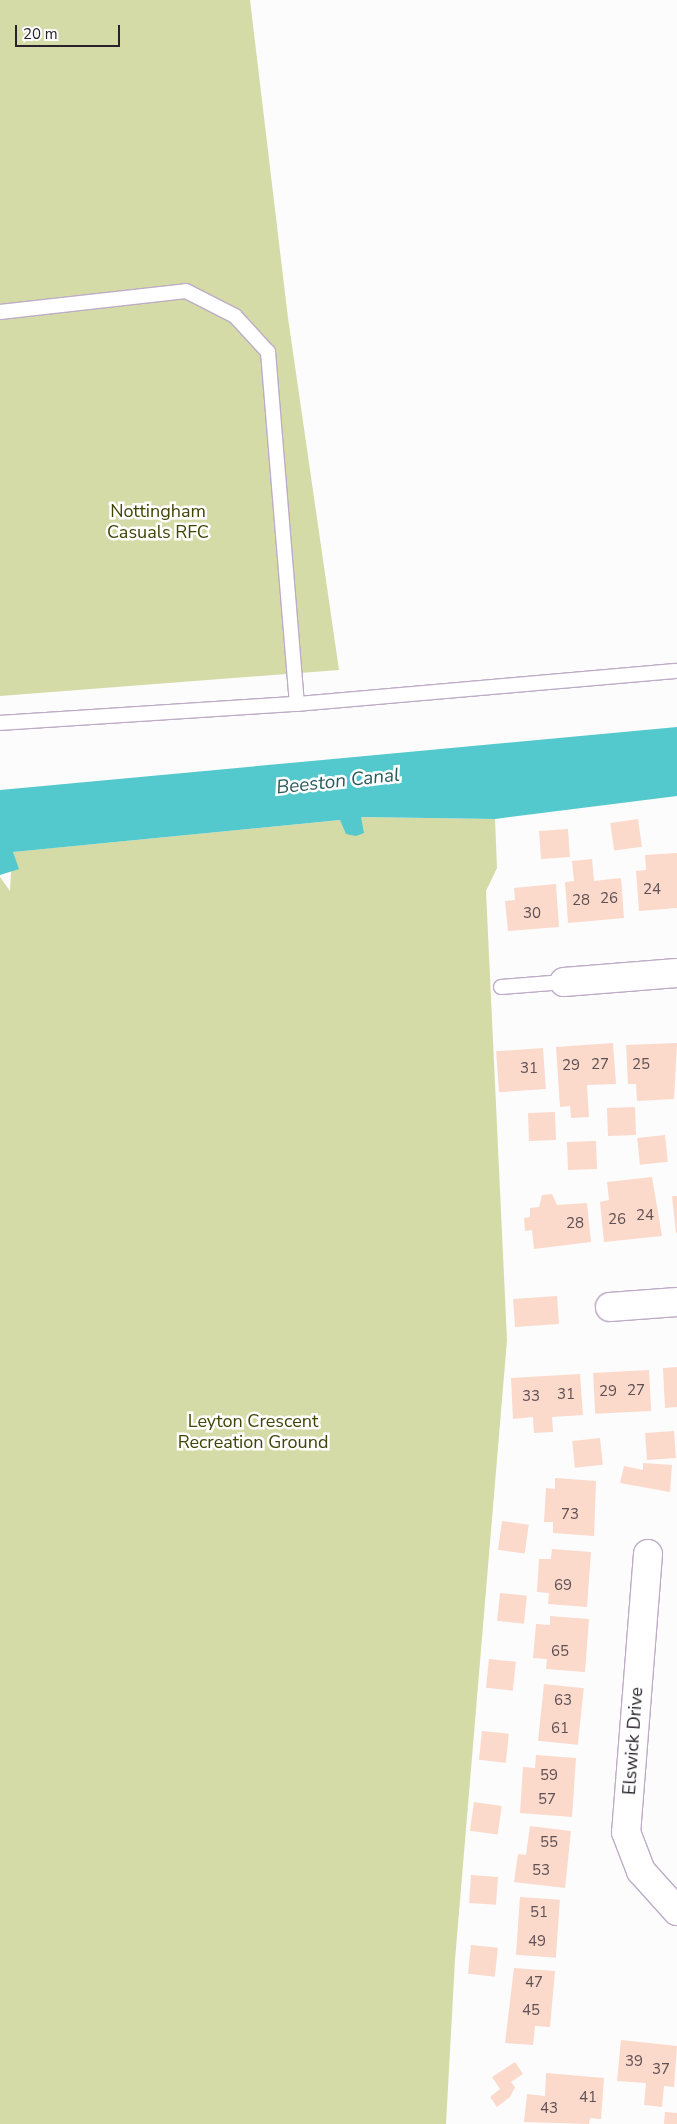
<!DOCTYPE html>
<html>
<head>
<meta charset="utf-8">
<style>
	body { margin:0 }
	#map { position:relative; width:677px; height:2124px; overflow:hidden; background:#fcfcfc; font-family:"Nunito Sans",sans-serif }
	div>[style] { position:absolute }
	.green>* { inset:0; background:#d5dba7 }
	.water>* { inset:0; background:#54c9cd }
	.building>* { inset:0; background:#fbd9cb; transform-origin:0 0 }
	.roads { filter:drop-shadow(1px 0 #beabc6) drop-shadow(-1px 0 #beabc6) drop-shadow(0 1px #beabc6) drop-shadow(0 -1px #beabc6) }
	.service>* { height:14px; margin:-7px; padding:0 7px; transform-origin:7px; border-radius:7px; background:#fff }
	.minor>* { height:28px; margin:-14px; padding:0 14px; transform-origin:14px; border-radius:14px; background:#fff }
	span { translate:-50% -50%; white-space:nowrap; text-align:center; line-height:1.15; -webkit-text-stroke:5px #fff; paint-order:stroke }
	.number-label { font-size:15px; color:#5e5054 }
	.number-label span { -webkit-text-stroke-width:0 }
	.park-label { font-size:18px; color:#414505 }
	.street-label { font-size:18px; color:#29222c }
	.water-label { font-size:19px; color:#295c5d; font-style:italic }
	.scale { position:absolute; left:15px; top:25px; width:105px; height:22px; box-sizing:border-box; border:2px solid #29222c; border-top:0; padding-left:6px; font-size:15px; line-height:18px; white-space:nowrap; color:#29222c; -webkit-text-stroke:4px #fff; paint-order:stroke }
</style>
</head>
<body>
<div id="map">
	<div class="green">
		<i style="clip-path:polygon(0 0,250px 0,288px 318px,339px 670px,0 696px)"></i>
		<i style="clip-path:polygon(360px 817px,495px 819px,497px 868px,486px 891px,507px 1340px,455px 1960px,446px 2124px,0 2124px,0 877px,10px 891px,12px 852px,340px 820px,363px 833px)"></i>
	</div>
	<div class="water">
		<i style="clip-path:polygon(677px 727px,677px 796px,495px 819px,361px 817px,364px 833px,356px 836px,346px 834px,340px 820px,13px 852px,19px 869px,0 875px,0 790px)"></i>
	</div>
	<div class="building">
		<i style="left:638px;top:819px;width:28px;height:28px;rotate:82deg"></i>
		<i style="left:568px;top:829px;width:28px;height:29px;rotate:86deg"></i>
		<i style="clip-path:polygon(677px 853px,677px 908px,639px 911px,636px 871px,646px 870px,645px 855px)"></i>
		<i style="clip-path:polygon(592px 859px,594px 881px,621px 878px,624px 918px,568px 923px,565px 882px,574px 881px,572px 861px)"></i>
		<i style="clip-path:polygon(556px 884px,559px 927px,508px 931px,505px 901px,515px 900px,514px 888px)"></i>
		<i style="clip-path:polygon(613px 1043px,616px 1084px,587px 1085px,589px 1117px,571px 1118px,570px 1106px,560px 1107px,556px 1047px)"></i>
		<i style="clip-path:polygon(677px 1043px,674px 1099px,637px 1101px,636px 1084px,628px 1084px,626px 1045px)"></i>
		<i style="left:543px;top:1048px;width:41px;height:47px;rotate:86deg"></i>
		<i style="left:635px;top:1107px;width:28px;height:28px;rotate:88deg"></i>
		<i style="left:555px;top:1112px;width:28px;height:27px;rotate:88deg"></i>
		<i style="left:665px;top:1135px;width:27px;height:28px;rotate:84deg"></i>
		<i style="left:596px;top:1141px;width:28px;height:29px;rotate:88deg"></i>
		<i style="clip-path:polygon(652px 1177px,662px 1236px,604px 1242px,600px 1202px,609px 1200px,607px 1182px)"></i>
		<i style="clip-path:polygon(552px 1194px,557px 1205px,587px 1203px,591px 1242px,534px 1249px,532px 1230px,525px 1231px,524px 1218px,530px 1217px,530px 1208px,539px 1207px,542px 1195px)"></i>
		<i style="clip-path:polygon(672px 1196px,677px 1196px,677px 1233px,676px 1233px)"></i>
		<i style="left:557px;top:1296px;width:28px;height:44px;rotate:86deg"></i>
		<i style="clip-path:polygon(677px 1367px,677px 1407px,665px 1408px,663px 1368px)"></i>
		<i style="left:649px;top:1370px;width:41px;height:56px;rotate:87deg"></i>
		<i style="clip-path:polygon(580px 1374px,583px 1415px,552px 1417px,553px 1432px,534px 1433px,533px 1417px,513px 1419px,511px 1378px)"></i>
		<i style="left:674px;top:1431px;width:27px;height:29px;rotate:86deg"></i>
		<i style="left:600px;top:1438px;width:27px;height:28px;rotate:84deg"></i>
		<i style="clip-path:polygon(643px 1463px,672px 1465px,670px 1492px,620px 1483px,624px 1466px,643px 1470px)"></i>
		<i style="clip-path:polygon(555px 1478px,596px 1481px,594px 1536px,553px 1533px,553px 1522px,544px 1522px,546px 1488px,555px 1489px)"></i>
		<i style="left:502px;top:1521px;width:27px;height:29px;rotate:8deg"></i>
		<i style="clip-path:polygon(552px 1549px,591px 1552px,587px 1607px,548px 1604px,549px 1593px,537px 1592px,539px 1559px,551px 1559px)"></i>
		<i style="left:500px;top:1593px;width:27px;height:28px;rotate:6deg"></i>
		<i style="clip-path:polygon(550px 1616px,589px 1619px,585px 1672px,546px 1669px,547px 1659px,533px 1658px,536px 1624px,550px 1625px)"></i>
		<i style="left:489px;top:1659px;width:27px;height:29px;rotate:6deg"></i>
		<i style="left:544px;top:1684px;width:40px;height:57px;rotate:6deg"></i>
		<i style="left:482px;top:1731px;width:27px;height:29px;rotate:6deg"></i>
		<i style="clip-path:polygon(536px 1755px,576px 1758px,572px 1817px,520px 1813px,523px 1767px,535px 1768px)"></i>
		<i style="left:474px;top:1802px;width:28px;height:29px;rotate:8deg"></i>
		<i style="clip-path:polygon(530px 1826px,571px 1831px,565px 1888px,514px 1882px,518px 1854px,526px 1855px)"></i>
		<i style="left:471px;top:1875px;width:27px;height:28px;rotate:4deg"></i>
		<i style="left:520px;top:1897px;width:40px;height:58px;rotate:4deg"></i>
		<i style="left:471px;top:1945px;width:27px;height:29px;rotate:6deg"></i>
		<i style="clip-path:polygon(514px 1968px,555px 1971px,550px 2027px,535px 2026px,533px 2045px,505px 2043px)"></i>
		<i style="clip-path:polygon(621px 2040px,677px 2046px,674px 2087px,664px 2086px,662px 2107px,644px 2105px,646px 2083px,617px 2081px)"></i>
		<i style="clip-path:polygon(515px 2062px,523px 2074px,511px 2082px,515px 2087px,510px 2097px,497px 2107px,490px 2097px,500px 2089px,492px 2077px)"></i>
		<i style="clip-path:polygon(546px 2073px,604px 2078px,601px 2119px,590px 2118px,589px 2124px,524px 2122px,527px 2094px,545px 2096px)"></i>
		<i style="clip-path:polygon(665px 2112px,677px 2113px,677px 2124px,664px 2124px)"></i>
	</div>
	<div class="roads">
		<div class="service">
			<i style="left:0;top:312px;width:187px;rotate:-6.4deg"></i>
			<i style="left:186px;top:291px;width:55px;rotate:27deg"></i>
			<i style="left:235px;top:316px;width:49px;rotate:47.5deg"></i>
			<i style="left:268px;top:352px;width:353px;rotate:85.3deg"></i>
			<i style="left:0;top:723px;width:298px;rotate:-3.7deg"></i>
			<i style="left:297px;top:704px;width:381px;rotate:-5deg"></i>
			<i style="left:501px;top:987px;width:63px;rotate:-4.5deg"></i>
		</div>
		<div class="minor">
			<i style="left:564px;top:982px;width:113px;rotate:-4.6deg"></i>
			<i style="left:610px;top:1307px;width:67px;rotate:-4.3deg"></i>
			<i style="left:648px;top:1554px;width:279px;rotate:94.5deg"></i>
			<i style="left:626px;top:1832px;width:42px;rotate:69deg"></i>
			<i style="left:641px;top:1871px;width:54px;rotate:48deg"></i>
		</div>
	</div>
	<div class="number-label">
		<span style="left:652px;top:890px">24</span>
		<span style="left:609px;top:899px">26</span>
		<span style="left:581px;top:901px">28</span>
		<span style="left:532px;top:914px">30</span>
		<span style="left:600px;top:1065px">27</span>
		<span style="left:641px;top:1065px">25</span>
		<span style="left:571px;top:1066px">29</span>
		<span style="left:529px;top:1069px">31</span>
		<span style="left:645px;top:1216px">24</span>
		<span style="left:617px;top:1220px">26</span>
		<span style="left:575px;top:1224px">28</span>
		<span style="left:636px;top:1391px">27</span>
		<span style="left:608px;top:1392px">29</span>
		<span style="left:566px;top:1395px">31</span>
		<span style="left:531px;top:1397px">33</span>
		<span style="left:570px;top:1515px">73</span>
		<span style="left:563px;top:1586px">69</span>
		<span style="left:560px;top:1652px">65</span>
		<span style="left:563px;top:1701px">63</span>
		<span style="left:560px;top:1729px">61</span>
		<span style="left:549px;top:1776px">59</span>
		<span style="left:547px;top:1800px">57</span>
		<span style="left:549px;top:1843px">55</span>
		<span style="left:541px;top:1871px">53</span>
		<span style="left:539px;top:1913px">51</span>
		<span style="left:537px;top:1942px">49</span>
		<span style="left:534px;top:1983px">47</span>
		<span style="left:531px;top:2011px">45</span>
		<span style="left:634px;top:2062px">39</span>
		<span style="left:661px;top:2070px">37</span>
		<span style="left:588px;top:2098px">41</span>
		<span style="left:549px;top:2109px">43</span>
	</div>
	<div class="park-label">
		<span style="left:158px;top:522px">Nottingham<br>Casuals RFC</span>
		<span style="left:253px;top:1432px">Leyton Crescent<br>Recreation Ground</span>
	</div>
	<div class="street-label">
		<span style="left:633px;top:1741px;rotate:-86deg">Elswick Drive</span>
	</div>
	<div class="water-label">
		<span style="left:338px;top:782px;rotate:-6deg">Beeston Canal</span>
	</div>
	<div class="scale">20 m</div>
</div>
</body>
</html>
